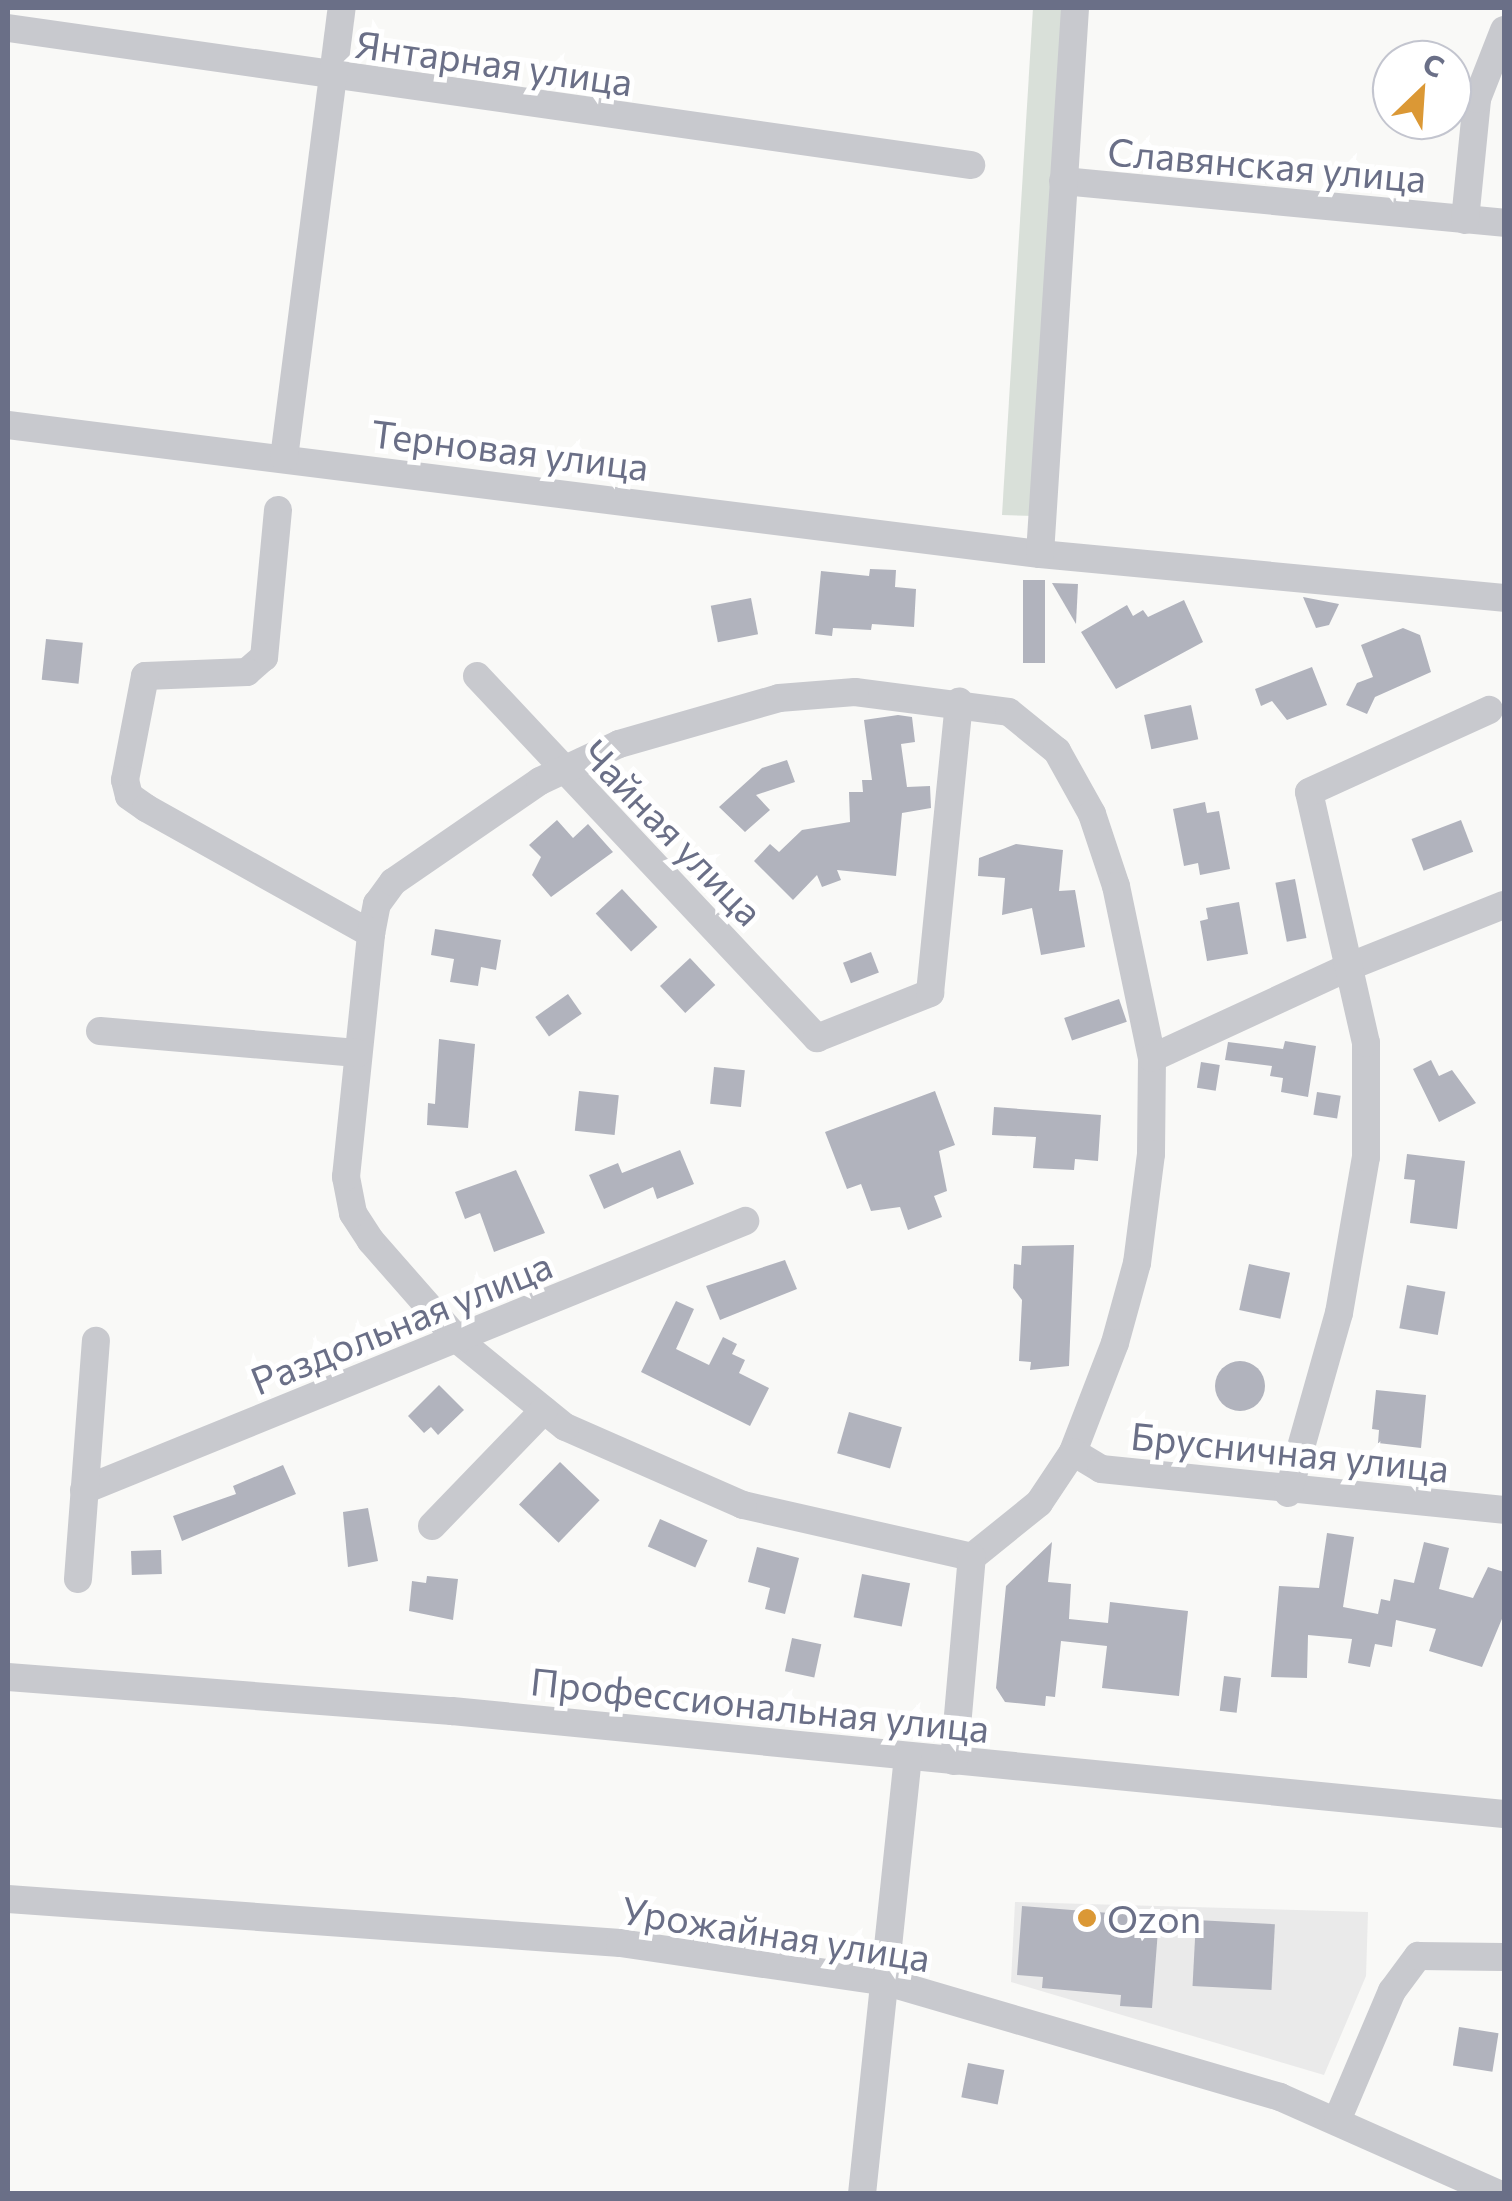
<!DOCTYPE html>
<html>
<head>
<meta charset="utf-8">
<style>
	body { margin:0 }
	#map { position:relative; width:1512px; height:2201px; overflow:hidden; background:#f9f9f7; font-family:Commissioner,sans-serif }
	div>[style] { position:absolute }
	.built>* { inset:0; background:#eaeaea }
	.green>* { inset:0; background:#d9e0d9 }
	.building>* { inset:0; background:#b1b3bd; transform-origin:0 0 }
	.round { border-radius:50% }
	.minor>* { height:28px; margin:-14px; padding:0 14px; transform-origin:14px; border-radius:14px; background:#c8c9ce }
	.dots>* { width:28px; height:28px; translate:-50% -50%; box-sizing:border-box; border:5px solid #fff; border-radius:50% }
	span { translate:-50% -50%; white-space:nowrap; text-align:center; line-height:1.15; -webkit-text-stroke:10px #fff; paint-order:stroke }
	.street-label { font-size:38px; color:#6a6f87 }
	.poi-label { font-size:38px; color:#6a6f87 }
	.left { translate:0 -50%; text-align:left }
	.frame { position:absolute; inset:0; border:10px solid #6a6f87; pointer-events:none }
	.north { position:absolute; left:1372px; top:40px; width:100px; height:100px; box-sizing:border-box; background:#fff; border:2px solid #c3c5cf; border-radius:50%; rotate:25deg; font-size:28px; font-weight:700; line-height:40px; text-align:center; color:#6a6f87 }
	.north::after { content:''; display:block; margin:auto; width:35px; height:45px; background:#db9835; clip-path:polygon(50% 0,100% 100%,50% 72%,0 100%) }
</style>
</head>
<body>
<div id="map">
	<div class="built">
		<i style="clip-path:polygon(1015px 1902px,1368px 1912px,1366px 1976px,1324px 2075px,1011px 1982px)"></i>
	</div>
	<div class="green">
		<i style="clip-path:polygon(1033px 8px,1076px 8px,1035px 516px,1002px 515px)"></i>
	</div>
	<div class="building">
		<i style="clip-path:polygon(870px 569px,896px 570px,895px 587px,916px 589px,914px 627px,872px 624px,871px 630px,833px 628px,832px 636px,815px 634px,821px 571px,869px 576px)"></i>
		<i style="left:1023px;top:580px;width:22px;height:83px"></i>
		<i style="clip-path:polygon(1052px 583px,1078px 584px,1076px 624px)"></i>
		<i style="clip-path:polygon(1303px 597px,1339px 604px,1329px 625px,1316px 628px)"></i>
		<i style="left:751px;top:598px;width:37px;height:41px;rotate:79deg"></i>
		<i style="clip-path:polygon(1184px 600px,1203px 642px,1116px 689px,1081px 632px,1127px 605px,1133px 616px,1143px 610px,1148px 617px)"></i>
		<i style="clip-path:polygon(1403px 628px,1420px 635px,1431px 672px,1375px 697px,1367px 714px,1346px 705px,1357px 683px,1373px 677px,1361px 645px)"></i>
		<i style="left:46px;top:639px;width:37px;height:41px;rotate:6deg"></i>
		<i style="clip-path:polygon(1312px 667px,1327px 705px,1287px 720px,1272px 701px,1261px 706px,1255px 689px)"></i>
		<i style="left:1191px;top:705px;width:35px;height:48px;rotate:78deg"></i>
		<i style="clip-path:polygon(898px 715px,912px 717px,915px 742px,901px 744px,907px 787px,930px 786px,931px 808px,902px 813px,896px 876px,837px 870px,841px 880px,822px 887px,817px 875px,793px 900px,754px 861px,770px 844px,779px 852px,802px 830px,850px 822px,849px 792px,863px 792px,862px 780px,872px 780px,864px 720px)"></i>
		<i style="clip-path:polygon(787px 760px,795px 782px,756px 795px,770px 810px,745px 832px,719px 807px,762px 768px)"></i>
		<i style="clip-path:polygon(1205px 802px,1207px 813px,1219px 811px,1230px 869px,1200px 875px,1198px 863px,1184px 866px,1173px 809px)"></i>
		<i style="clip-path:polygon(557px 820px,573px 838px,588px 824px,613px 852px,551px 897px,532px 875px,541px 857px,529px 845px)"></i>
		<i style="left:1461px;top:820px;width:34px;height:53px;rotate:69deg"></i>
		<i style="clip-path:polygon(1016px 844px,1063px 850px,1059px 891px,1075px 890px,1085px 947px,1041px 955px,1032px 908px,1002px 915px,1005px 878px,978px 876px,979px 858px)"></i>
		<i style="left:1295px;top:879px;width:60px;height:20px;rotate:79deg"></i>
		<i style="left:622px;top:889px;width:52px;height:36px;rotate:47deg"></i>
		<i style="clip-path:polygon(1239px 902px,1248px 954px,1207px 961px,1200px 921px,1208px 919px,1206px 908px)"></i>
		<i style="clip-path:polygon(435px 929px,501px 940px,496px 970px,481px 967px,478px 986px,450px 982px,454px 959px,431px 955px)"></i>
		<i style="left:871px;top:952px;width:22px;height:30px;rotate:69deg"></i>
		<i style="left:690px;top:958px;width:37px;height:41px;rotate:47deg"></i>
		<i style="left:568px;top:994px;width:24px;height:40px;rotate:55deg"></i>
		<i style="left:1119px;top:999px;width:24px;height:58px;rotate:71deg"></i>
		<i style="clip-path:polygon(439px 1039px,475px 1044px,468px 1128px,427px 1125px,428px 1103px,435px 1104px)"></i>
		<i style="clip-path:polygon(1285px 1041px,1316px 1046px,1308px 1097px,1281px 1092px,1283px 1078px,1270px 1076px,1272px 1066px,1225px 1060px,1228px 1042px,1283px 1049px)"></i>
		<i style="clip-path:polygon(1431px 1060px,1439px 1076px,1452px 1070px,1476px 1103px,1439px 1122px,1413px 1069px)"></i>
		<i style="left:1201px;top:1062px;width:19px;height:26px;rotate:9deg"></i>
		<i style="left:714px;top:1067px;width:31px;height:37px;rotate:6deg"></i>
		<i style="left:579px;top:1091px;width:40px;height:40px;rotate:6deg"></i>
		<i style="clip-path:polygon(935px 1091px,955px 1145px,939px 1151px,947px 1191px,934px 1196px,942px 1217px,908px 1230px,900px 1207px,871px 1211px,861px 1184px,847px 1189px,825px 1132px)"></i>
		<i style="left:1317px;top:1092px;width:24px;height:23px;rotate:9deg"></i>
		<i style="clip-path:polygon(994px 1107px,1101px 1115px,1098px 1161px,1075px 1159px,1074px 1170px,1033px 1168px,1036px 1137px,992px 1135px)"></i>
		<i style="clip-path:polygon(680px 1150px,694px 1184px,657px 1199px,653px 1187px,604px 1209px,589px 1175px,618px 1163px,622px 1173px)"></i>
		<i style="clip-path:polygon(1407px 1154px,1465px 1161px,1457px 1229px,1410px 1223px,1415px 1180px,1404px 1179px)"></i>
		<i style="clip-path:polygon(516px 1170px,545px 1233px,494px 1252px,480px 1213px,465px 1219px,455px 1192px)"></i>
		<i style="clip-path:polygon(1074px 1245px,1069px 1366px,1030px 1370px,1031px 1362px,1019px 1361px,1022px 1300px,1013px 1288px,1014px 1264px,1021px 1265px,1022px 1246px)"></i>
		<i style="clip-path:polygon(785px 1260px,797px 1289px,720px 1320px,706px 1286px)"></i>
		<i style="left:1249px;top:1264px;width:42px;height:47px;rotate:12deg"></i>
		<i style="left:1407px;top:1285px;width:39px;height:44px;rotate:10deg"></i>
		<i style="clip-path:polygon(676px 1301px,694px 1309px,676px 1349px,709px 1365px,723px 1337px,737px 1344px,732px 1354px,745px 1360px,739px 1373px,769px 1388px,750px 1426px,641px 1372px)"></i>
		<i class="round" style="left:1215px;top:1361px;width:50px;height:50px"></i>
		<i style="clip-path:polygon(439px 1385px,464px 1410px,438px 1435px,431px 1427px,424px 1433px,408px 1416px)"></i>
		<i style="clip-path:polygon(1376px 1390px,1426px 1395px,1421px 1448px,1378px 1443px,1379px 1430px,1372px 1429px)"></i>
		<i style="left:849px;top:1412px;width:55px;height:43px;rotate:16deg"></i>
		<i style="left:560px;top:1462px;width:55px;height:59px;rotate:44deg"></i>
		<i style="clip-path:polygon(283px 1465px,296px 1494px,182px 1541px,173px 1516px,236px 1494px,233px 1486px)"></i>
		<i style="clip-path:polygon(368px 1508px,378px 1561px,348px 1567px,343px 1512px)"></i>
		<i style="left:660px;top:1519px;width:52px;height:30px;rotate:24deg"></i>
		<i style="clip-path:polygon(1327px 1533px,1354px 1537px,1343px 1607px,1378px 1614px,1381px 1599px,1390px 1601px,1394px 1579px,1414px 1583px,1424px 1542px,1449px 1548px,1439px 1589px,1473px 1598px,1488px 1567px,1504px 1572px,1504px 1614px,1482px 1667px,1429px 1651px,1436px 1629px,1396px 1620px,1392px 1647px,1375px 1644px,1370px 1667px,1348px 1663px,1352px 1639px,1308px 1635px,1307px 1678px,1271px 1677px,1279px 1586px,1319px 1588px)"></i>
		<i style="clip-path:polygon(1052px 1542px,1048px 1582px,1071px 1584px,1069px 1619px,1108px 1623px,1110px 1602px,1188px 1611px,1179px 1696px,1102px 1688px,1107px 1646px,1061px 1641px,1055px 1697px,1046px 1696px,1045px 1706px,1005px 1702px,996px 1688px,1006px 1586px)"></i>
		<i style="clip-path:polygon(757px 1547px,799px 1558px,785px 1614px,765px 1609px,770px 1588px,748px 1582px)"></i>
		<i style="left:161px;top:1550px;width:24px;height:30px;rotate:88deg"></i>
		<i style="left:862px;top:1574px;width:49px;height:44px;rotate:11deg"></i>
		<i style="clip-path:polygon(427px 1576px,458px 1579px,453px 1620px,409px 1611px,412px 1581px,426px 1583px)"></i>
		<i style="left:792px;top:1638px;width:30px;height:34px;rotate:12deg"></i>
		<i style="left:1224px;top:1676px;width:17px;height:35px;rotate:7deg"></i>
		<i style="clip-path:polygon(1022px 1906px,1159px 1917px,1152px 2008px,1120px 2006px,1121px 1995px,1042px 1988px,1043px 1977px,1017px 1975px)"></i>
		<i style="left:1196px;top:1920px;width:79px;height:66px;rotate:3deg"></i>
		<i style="left:1459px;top:2027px;width:40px;height:39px;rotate:9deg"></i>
		<i style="left:968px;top:2063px;width:37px;height:35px;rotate:11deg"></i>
	</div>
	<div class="minor">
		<i style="left:8px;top:28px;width:973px;rotate:8.1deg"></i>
		<i style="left:1063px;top:181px;width:443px;rotate:5.4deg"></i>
		<i style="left:1465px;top:220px;width:122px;rotate:-84.3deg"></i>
		<i style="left:1477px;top:99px;width:74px;rotate:-68.6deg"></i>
		<i style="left:8px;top:425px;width:1040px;rotate:7.13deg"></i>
		<i style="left:1040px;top:554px;width:466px;rotate:5.4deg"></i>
		<i style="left:284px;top:458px;width:454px;rotate:-82.7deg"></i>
		<i style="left:278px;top:510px;width:148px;rotate:95.4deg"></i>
		<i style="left:264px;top:657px;width:23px;rotate:139deg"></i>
		<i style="left:247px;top:672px;width:102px;rotate:177.8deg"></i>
		<i style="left:145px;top:676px;width:106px;rotate:100.9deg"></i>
		<i style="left:125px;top:780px;width:16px;rotate:76deg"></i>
		<i style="left:129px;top:796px;width:21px;rotate:35deg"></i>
		<i style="left:146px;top:808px;width:258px;rotate:29.2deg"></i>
		<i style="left:1040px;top:554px;width:547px;rotate:-86.33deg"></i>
		<i style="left:477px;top:676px;width:497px;rotate:46.8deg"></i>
		<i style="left:817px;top:1038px;width:122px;rotate:-21.7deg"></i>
		<i style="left:930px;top:993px;width:293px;rotate:-84.3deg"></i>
		<i style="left:855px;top:692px;width:155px;rotate:7.4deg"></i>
		<i style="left:1009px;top:712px;width:62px;rotate:39.1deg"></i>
		<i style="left:1057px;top:751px;width:72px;rotate:60.9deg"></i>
		<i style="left:1092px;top:814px;width:76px;rotate:71.6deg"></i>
		<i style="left:1116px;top:886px;width:176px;rotate:78.2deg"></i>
		<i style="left:1152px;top:1058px;width:96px;rotate:90.6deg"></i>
		<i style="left:1151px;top:1154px;width:110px;rotate:97.3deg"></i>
		<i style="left:1137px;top:1263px;width:83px;rotate:105.4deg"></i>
		<i style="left:1115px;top:1343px;width:117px;rotate:111.1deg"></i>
		<i style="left:1073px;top:1452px;width:61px;rotate:123.7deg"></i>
		<i style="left:1039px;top:1503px;width:86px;rotate:141.1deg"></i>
		<i style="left:972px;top:1557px;width:235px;rotate:-167.2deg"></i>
		<i style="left:743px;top:1505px;width:194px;rotate:-156.3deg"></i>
		<i style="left:565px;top:1427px;width:138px;rotate:-140.9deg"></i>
		<i style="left:458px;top:1340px;width:132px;rotate:-131.3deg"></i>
		<i style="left:371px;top:1241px;width:33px;rotate:-123deg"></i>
		<i style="left:353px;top:1213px;width:37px;rotate:-101deg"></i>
		<i style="left:346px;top:1177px;width:244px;rotate:-84.1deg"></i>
		<i style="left:371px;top:934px;width:31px;rotate:-79deg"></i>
		<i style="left:377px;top:904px;width:27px;rotate:-54deg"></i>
		<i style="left:393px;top:882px;width:178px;rotate:-34.5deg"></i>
		<i style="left:540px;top:781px;width:87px;rotate:-25.1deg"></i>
		<i style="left:619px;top:744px;width:166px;rotate:-16deg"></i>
		<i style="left:779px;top:698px;width:76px;rotate:-4.5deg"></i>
		<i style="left:100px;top:1031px;width:258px;rotate:4.9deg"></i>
		<i style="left:1152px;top:1058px;width:221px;rotate:-24.8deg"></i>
		<i style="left:1353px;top:965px;width:162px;rotate:-21.7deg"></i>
		<i style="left:1073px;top:1452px;width:33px;rotate:31deg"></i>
		<i style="left:1101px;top:1469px;width:405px;rotate:5.8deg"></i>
		<i style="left:84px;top:1490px;width:714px;rotate:-22.14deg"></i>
		<i style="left:1288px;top:1493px;width:187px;rotate:-74.2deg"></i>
		<i style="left:1339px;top:1313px;width:158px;rotate:-80.2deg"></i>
		<i style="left:1366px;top:1157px;width:114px;rotate:-90deg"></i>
		<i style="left:1366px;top:1043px;width:257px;rotate:-102.8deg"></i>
		<i style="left:1309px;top:792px;width:198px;rotate:-24.5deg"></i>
		<i style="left:432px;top:1526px;width:161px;rotate:-46deg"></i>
		<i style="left:78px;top:1579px;width:239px;rotate:-85.7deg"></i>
		<i style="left:8px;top:1677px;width:445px;rotate:4.4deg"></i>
		<i style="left:452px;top:1711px;width:1057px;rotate:5.59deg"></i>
		<i style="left:954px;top:1761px;width:205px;rotate:-85deg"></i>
		<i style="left:8px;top:1899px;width:614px;rotate:4.11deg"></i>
		<i style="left:620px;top:1943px;width:270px;rotate:8.3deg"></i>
		<i style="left:887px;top:1982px;width:409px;rotate:16.3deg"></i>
		<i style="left:1280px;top:2097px;width:240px;rotate:23.9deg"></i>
		<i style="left:1338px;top:2118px;width:138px;rotate:-67deg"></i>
		<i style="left:1392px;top:1991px;width:44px;rotate:-53.4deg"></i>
		<i style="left:1418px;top:1956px;width:86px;rotate:0.7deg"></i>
		<i style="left:862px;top:2194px;width:437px;rotate:-84deg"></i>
	</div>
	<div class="dots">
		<i style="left:1087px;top:1918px;background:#db9835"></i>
	</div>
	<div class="street-label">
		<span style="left:494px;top:62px;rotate:8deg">Янтарная улица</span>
		<span style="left:1267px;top:164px;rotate:5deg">Славянская улица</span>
		<span style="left:510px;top:449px;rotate:7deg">Терновая улица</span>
		<span style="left:673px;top:832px;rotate:46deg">Чайная улица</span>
		<span style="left:401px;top:1322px;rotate:-22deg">Раздольная улица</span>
		<span style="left:1290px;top:1451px;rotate:6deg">Брусничная улица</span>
		<span style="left:760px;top:1704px;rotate:6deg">Профессиональная улица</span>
		<span style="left:776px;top:1933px;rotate:9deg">Урожайная улица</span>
	</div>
	<div class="poi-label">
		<span class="left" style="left:1107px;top:1918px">Ozon</span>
	</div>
	<div class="frame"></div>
	<div class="north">С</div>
</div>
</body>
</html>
